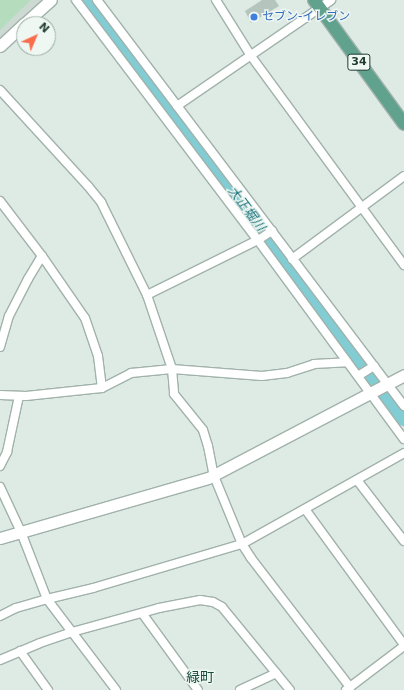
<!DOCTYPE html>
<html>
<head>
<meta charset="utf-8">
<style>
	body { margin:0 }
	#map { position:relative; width:404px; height:690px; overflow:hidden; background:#deeae4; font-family:"DejaVu Sans","Noto Sans JP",sans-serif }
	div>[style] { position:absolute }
	.built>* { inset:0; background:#ccdad3 }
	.green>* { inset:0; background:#b5ddbd }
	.river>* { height:16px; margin:-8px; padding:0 8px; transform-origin:8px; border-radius:8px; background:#82ccd3 }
	.building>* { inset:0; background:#b3c5bd }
	.roads { filter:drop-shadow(1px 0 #a1b2ab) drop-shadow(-1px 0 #a1b2ab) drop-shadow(0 1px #a1b2ab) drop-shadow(0 -1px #a1b2ab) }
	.street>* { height:8px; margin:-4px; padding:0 4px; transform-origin:4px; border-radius:4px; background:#fff }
	.secondary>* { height:11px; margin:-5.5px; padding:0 5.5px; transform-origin:5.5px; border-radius:5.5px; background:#fff }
	.primary>* { height:12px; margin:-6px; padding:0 6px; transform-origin:6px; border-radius:6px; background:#60a28d }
	.dots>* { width:11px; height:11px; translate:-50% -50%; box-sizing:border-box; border:2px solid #eef7f2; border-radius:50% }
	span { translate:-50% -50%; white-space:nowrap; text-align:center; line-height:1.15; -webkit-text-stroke:3px #eef7f2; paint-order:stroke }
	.shield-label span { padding:1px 3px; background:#eef7f2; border:1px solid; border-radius:3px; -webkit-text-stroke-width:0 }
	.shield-label { font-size:11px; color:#1f3b31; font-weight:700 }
	.shop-label { font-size:12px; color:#366cbe }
	.left { translate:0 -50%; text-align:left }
	.water-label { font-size:13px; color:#166f79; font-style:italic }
	.quarter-label { font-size:14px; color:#1a4d3e }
	.north { position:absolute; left:16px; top:16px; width:40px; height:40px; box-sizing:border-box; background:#eef7f2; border:1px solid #9baca5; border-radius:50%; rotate:44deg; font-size:11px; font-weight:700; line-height:16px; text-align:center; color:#1f3b31 }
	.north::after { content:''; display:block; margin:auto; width:14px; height:18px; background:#f96d4d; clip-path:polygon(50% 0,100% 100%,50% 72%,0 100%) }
</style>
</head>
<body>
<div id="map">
	<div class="built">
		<i style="clip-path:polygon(0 0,45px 0,0 40px)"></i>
	</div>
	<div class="green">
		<i style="clip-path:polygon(0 0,31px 0,0 30px)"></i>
	</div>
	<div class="river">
		<i style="left:87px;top:0;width:525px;rotate:52.82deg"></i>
	</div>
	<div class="building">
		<i style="clip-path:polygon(262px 0,275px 0,279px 6px,251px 23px,245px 11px)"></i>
	</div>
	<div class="roads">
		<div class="street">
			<i style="left:76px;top:0;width:295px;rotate:52.9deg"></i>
			<i style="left:254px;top:235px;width:253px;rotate:53.7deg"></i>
			<i style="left:97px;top:0;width:509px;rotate:52.9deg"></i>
			<i style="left:216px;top:0;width:66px;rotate:58deg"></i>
			<i style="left:251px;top:56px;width:259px;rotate:53.8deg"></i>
			<i style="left:0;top:90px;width:130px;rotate:47.5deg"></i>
			<i style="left:88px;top:186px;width:21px;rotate:51deg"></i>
			<i style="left:101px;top:202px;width:104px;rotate:63.7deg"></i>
			<i style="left:147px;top:295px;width:78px;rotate:71.3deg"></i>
			<i style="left:172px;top:369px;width:25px;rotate:85deg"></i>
			<i style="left:174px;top:394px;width:46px;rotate:51.1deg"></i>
			<i style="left:203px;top:430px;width:17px;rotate:73deg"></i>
			<i style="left:208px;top:446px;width:31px;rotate:79deg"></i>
			<i style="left:214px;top:476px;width:74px;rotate:67.6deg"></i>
			<i style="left:242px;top:544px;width:17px;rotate:57deg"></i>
			<i style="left:251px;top:558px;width:163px;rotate:52.5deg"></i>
			<i style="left:177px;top:106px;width:187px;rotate:-34.5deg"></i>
			<i style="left:0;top:201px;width:69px;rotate:52.6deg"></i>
			<i style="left:42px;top:256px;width:75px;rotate:55.3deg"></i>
			<i style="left:85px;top:318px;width:40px;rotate:71.1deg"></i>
			<i style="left:98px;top:356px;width:32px;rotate:83deg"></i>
			<i style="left:292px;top:259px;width:139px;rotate:-36.5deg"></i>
			<i style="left:147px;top:295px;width:124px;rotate:-26.4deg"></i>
			<i style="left:258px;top:240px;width:17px;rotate:-33deg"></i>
			<i style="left:0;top:347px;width:32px;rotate:-74deg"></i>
			<i style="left:9px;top:316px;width:42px;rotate:-62.8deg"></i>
			<i style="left:28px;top:279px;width:27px;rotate:-59deg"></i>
			<i style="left:358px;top:376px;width:19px;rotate:-32deg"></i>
			<i style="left:0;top:395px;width:26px;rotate:2deg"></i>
			<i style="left:26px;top:396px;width:76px;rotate:-6deg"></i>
			<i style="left:102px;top:388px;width:33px;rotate:-27deg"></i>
			<i style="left:131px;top:373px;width:41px;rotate:-5.6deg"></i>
			<i style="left:172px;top:369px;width:90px;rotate:4.4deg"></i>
			<i style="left:262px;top:376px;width:25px;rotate:-7deg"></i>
			<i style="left:287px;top:373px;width:28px;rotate:-18deg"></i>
			<i style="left:314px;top:364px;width:33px;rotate:-3deg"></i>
			<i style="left:0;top:466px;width:16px;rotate:-63deg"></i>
			<i style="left:7px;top:452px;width:57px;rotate:-77.9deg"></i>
			<i style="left:357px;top:480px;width:77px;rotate:52.4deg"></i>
			<i style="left:0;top:487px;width:50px;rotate:65deg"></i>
			<i style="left:21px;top:532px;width:72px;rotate:68.8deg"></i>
			<i style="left:47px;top:599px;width:114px;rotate:52.8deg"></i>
			<i style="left:305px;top:509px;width:168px;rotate:53.9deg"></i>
			<i style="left:142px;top:613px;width:95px;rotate:54deg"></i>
			<i style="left:0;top:616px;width:18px;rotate:-27deg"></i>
			<i style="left:16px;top:608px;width:32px;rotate:-16deg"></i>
			<i style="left:47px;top:599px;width:47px;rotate:-13.4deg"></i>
			<i style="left:93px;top:588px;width:155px;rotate:-16.5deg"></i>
			<i style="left:242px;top:544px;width:186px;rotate:-29.3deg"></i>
			<i style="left:20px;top:651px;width:48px;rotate:54.3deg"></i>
			<i style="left:0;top:660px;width:43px;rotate:-23deg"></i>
			<i style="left:40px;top:643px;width:34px;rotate:-19deg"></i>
			<i style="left:72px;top:632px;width:90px;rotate:-15.4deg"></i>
			<i style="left:159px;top:608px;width:42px;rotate:-11deg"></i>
			<i style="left:200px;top:600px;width:13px;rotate:9deg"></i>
			<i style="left:213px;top:602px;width:10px;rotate:29deg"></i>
			<i style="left:222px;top:607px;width:107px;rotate:50.7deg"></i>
			<i style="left:240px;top:690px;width:40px;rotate:-25deg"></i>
			<i style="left:346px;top:690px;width:73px;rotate:-37.2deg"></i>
		</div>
		<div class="secondary">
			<i style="left:24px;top:24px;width:36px;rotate:-42deg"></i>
			<i style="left:0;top:46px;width:33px;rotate:-43deg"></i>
			<i style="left:0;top:538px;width:216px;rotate:-16.1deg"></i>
			<i style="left:208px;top:478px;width:221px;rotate:-27.7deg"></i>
		</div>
		<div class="primary">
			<i style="left:314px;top:0;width:153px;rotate:54deg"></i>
		</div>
	</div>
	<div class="dots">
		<i style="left:254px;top:17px;background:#3f7fe0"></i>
	</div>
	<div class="shield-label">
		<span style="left:359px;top:62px">34</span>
	</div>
	<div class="shop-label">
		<span class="left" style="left:262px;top:17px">セブン-イレブン</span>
	</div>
	<div class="water-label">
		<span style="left:246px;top:209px;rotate:53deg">大正堀川</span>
	</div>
	<div class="quarter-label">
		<span style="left:200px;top:677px">緑町</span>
	</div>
	<div class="north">N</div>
</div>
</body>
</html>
